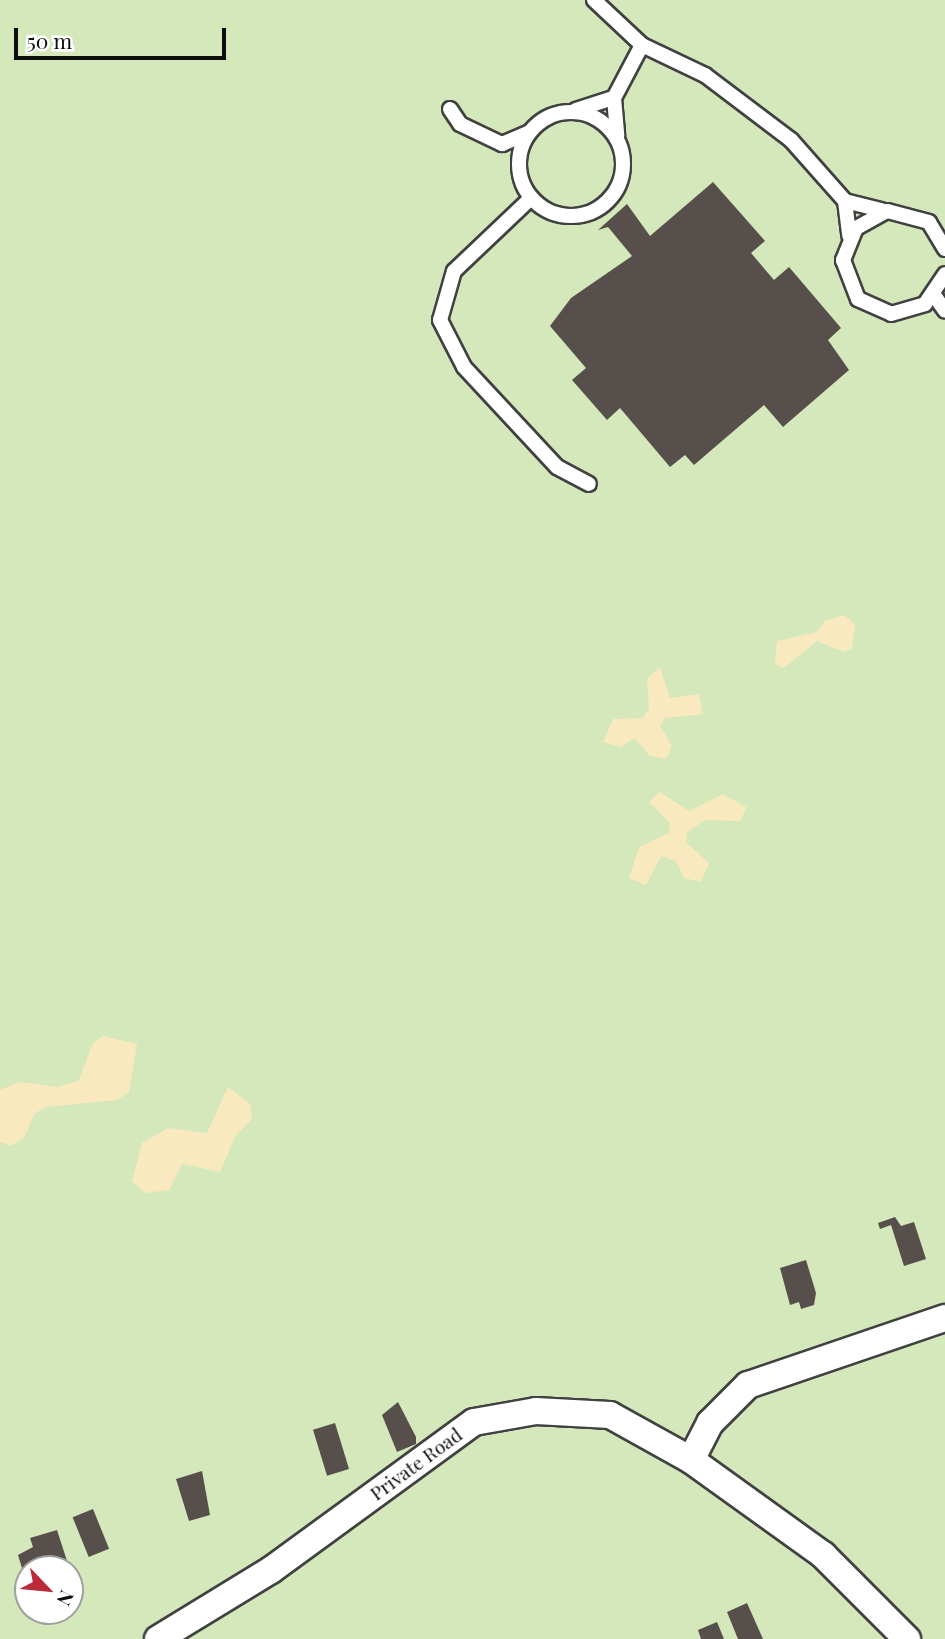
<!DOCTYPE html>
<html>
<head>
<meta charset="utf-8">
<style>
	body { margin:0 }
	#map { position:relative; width:945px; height:1639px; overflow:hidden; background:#fefbf1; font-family:"Playfair Display",serif }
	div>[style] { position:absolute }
	.green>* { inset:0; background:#d4e8bb }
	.sand>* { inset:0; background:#f8e9bf }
	.building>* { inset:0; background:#574f4b; transform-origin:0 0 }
	.roads { filter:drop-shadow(2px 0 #414141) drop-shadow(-2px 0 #414141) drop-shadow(0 2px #414141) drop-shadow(0 -2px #414141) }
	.service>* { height:14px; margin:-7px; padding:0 7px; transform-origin:7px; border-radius:7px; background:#fff }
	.service>.ring { margin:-7px; padding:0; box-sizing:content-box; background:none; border:14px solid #fff; border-radius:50% }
	.minor>* { height:26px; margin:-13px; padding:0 13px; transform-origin:13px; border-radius:13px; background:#fff }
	span { translate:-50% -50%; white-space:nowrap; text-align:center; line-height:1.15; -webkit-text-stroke:7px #fff; paint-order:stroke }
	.street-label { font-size:19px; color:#0e0e0e }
	.north { position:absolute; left:14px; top:1555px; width:70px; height:70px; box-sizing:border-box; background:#fff; border:2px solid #9f9f9f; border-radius:50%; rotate:116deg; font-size:19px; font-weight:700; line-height:28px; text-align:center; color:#0e0e0e }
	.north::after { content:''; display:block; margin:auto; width:24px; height:32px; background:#ba2b39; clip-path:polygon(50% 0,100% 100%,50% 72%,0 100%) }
	.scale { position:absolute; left:14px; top:28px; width:212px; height:32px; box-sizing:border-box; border:4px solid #0e0e0e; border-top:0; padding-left:9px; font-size:21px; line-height:24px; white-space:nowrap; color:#0e0e0e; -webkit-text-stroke:5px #fff; paint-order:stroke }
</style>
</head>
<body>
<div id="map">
	<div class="green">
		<i style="clip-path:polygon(evenodd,0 0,945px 0,945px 1639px,0 1639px,0 0,28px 1569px,70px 1569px,70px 1611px,28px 1611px,28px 1569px)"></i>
	</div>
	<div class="sand">
		<i style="clip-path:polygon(844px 615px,855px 624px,852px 648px,844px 652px,817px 641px,784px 668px,775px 664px,777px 641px,817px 632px,825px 621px)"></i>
		<i style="clip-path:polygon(660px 667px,670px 698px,699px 694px,703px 714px,665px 718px,660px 726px,672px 746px,666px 759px,650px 756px,635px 738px,620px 747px,603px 742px,613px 719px,643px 718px,649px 709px,647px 678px)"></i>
		<i style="clip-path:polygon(660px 792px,689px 811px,723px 794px,746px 807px,741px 821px,706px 820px,687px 832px,686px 842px,709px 863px,701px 882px,684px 878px,676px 861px,661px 856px,646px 885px,629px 878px,639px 847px,669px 833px,670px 823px,649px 802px)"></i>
		<i style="clip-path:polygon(103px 1036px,137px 1044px,129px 1092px,117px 1100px,47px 1107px,35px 1113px,24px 1138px,11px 1146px,0 1142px,0 1090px,20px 1082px,58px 1087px,79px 1080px,93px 1043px)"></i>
		<i style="clip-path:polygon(228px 1087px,250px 1104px,252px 1119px,235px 1137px,220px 1172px,182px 1164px,169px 1190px,145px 1193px,132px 1181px,142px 1143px,168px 1128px,207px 1133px)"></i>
	</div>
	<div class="building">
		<i style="clip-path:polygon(713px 182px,765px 241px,751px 253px,774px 280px,789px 267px,841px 328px,828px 340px,849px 370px,783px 427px,764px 405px,694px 465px,685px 455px,670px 467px,620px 408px,607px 420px,572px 380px,586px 368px,550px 326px,571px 298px,632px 256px,608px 227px,598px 230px,627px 204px,650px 236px)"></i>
		<i style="clip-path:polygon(895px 1217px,901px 1226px,914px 1222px,926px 1259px,904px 1266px,891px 1225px,880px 1229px,878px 1223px)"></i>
		<i style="clip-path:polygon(806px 1260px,816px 1293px,814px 1305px,801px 1309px,799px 1302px,790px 1305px,780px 1268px)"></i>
		<i style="clip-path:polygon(398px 1402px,416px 1437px,416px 1444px,397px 1452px,382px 1415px)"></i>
		<i style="left:335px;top:1423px;width:48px;height:23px;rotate:73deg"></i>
		<i style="clip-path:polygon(202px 1471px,210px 1515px,189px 1521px,176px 1479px)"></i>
		<i style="left:93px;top:1509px;width:43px;height:22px;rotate:68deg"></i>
		<i style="clip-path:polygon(57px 1530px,68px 1564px,28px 1569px,25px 1578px,18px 1555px,33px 1547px,30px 1538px)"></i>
		<i style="clip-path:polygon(747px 1603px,763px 1639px,738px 1639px,727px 1612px)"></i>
		<i style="clip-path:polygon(717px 1622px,724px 1639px,701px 1639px,698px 1630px)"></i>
	</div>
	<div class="roads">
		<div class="service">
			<i style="left:594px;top:0;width:66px;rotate:43.2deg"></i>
			<i style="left:642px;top:45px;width:70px;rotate:25.5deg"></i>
			<i style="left:705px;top:75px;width:108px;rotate:37.1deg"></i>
			<i style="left:791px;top:140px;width:81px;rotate:48.5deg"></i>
			<i style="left:845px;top:201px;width:35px;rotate:83deg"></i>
			<i style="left:614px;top:98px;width:38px;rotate:85deg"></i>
			<i style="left:450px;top:109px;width:18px;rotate:56deg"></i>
			<i style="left:460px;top:124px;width:47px;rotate:25.5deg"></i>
			<i style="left:502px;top:144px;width:30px;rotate:-23deg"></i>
			<i style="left:576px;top:110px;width:40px;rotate:-18deg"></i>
			<i style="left:614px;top:98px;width:60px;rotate:-62.2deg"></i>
			<i class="ring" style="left:519px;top:112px;width:90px;height:90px"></i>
			<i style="left:531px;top:198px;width:106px;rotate:136.5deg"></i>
			<i style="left:454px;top:271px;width:51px;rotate:105.9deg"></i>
			<i style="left:440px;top:320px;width:53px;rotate:62.9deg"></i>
			<i style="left:464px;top:367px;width:137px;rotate:47.1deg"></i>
			<i style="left:557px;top:467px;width:36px;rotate:28deg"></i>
			<i style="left:845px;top:201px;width:38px;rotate:14deg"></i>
			<i style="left:945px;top:249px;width:31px;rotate:-121deg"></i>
			<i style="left:929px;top:222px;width:43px;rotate:-165.3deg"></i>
			<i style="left:887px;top:211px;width:35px;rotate:151deg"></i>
			<i style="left:856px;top:228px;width:35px;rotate:112deg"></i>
			<i style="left:843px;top:260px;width:42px;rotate:69deg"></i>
			<i style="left:858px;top:299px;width:36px;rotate:24deg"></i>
			<i style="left:891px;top:314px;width:35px;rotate:-16deg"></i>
			<i style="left:925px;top:304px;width:36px;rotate:-56deg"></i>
			<i style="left:934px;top:295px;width:19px;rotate:55deg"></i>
		</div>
		<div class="minor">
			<i style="left:691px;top:1460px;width:42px;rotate:-62.8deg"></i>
			<i style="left:710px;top:1423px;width:54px;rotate:-45deg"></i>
			<i style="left:748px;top:1385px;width:208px;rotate:-18.8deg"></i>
			<i style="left:158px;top:1639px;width:132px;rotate:-31.4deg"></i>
			<i style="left:271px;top:1570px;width:251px;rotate:-36.1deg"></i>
			<i style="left:474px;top:1422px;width:63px;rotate:-10.1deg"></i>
			<i style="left:536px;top:1411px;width:74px;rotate:3.1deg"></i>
			<i style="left:610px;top:1415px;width:93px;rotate:29.1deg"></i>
			<i style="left:691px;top:1460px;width:163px;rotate:35.7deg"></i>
			<i style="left:823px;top:1555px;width:119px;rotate:45deg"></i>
		</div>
	</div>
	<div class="street-label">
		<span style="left:416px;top:1464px;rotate:-36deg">Private Road</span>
	</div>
	<div class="north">N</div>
	<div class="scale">50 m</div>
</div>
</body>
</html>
